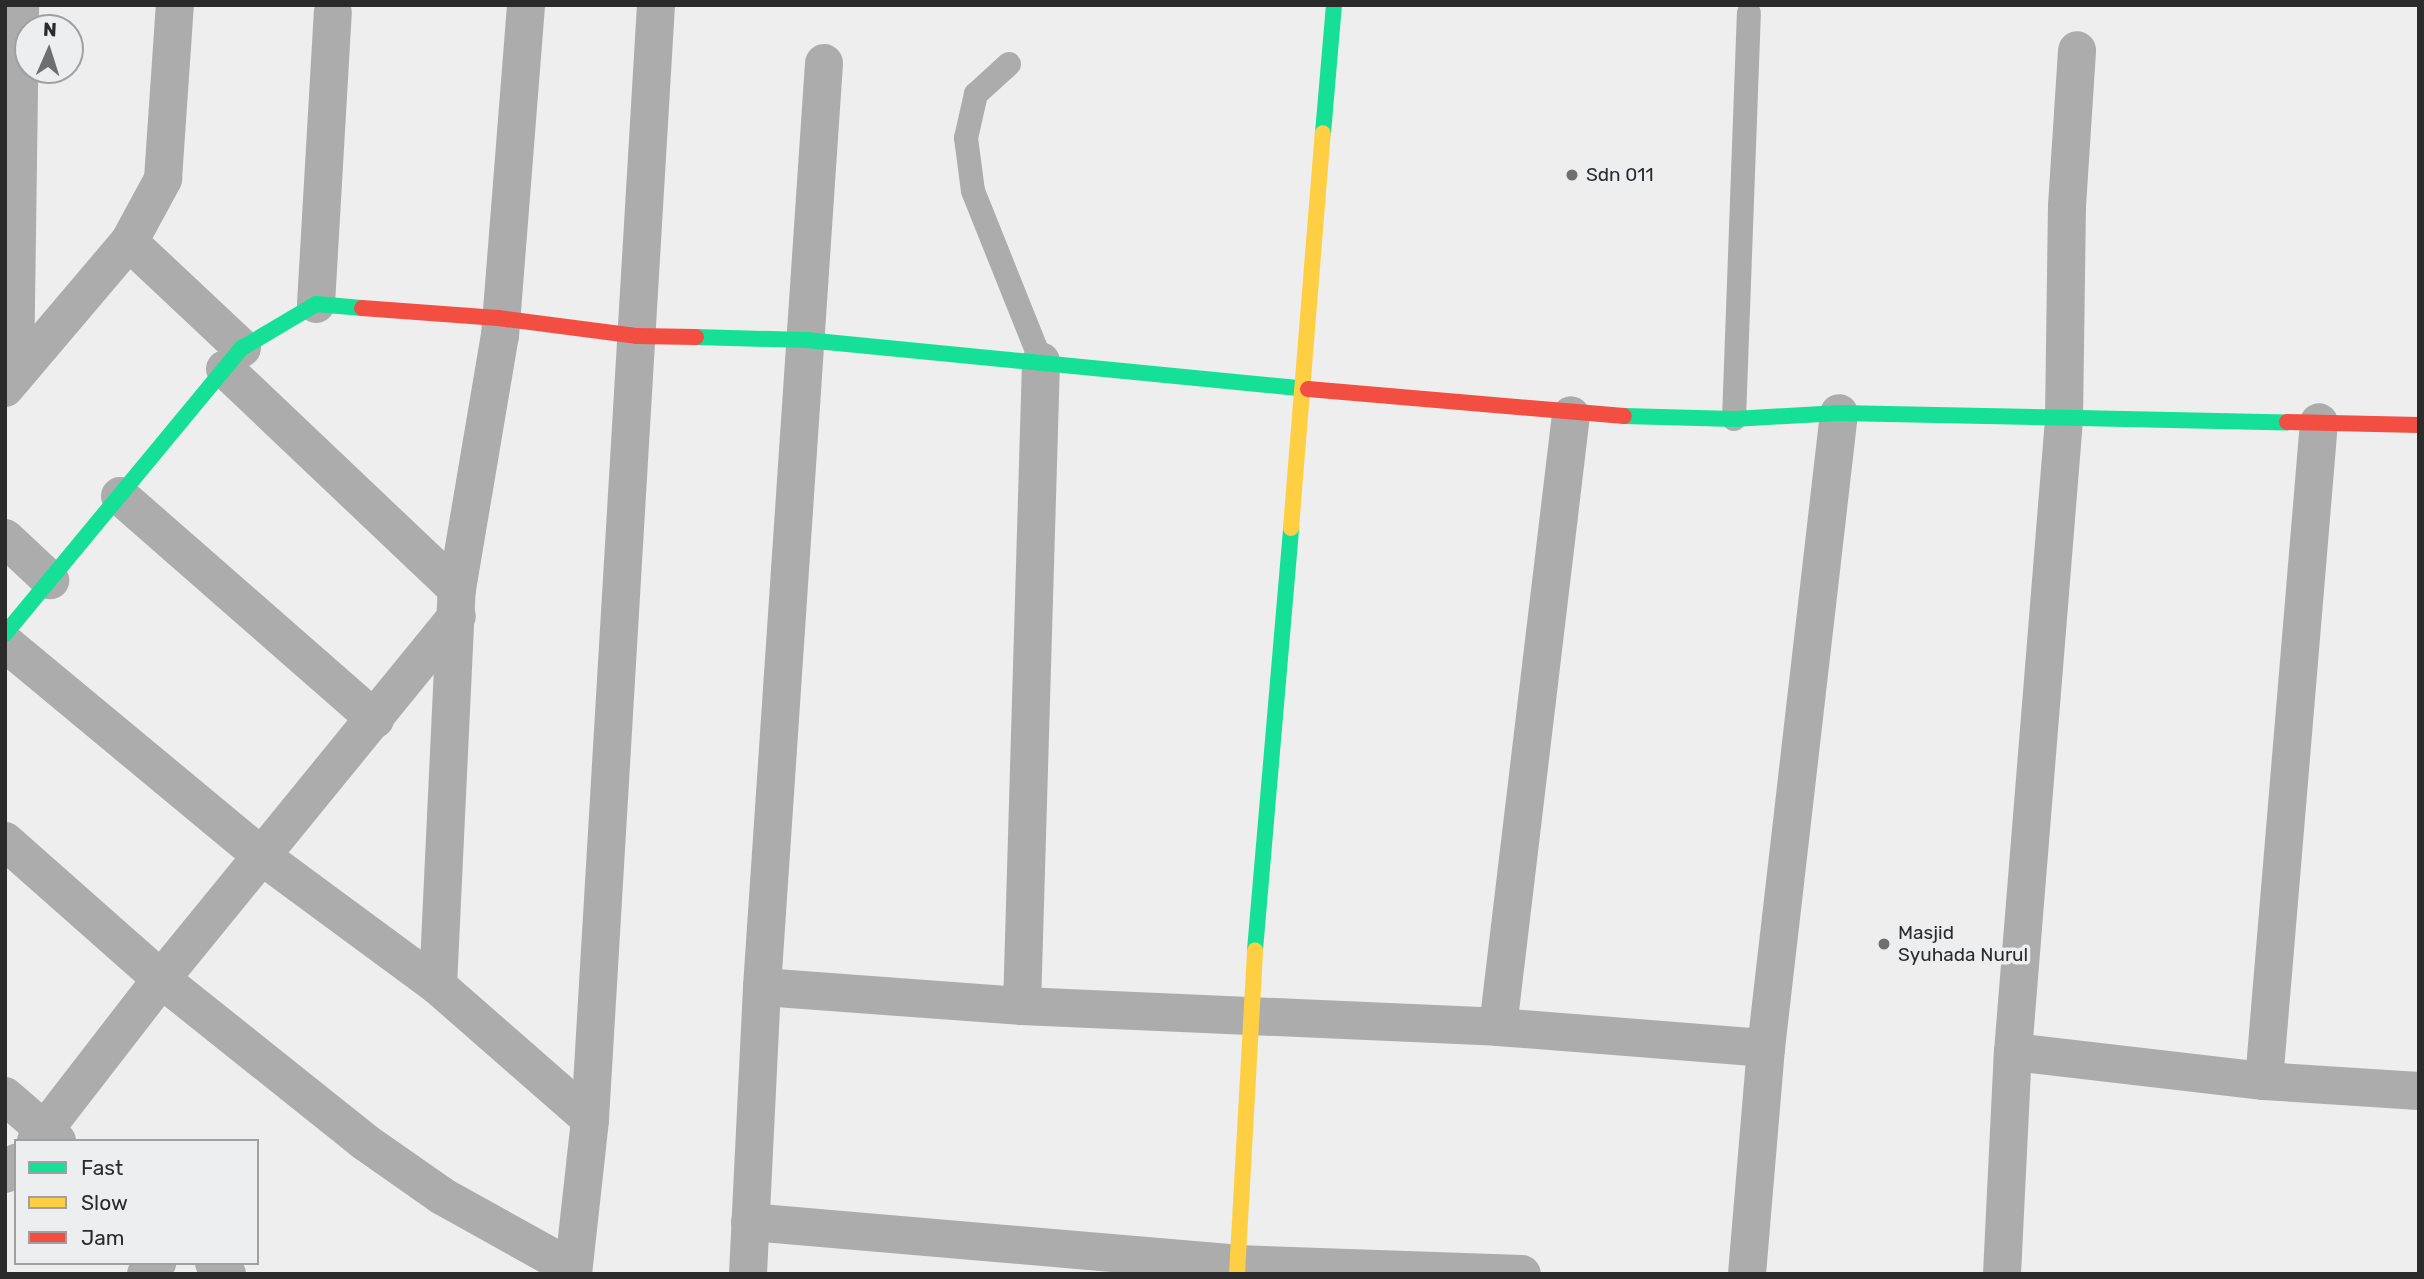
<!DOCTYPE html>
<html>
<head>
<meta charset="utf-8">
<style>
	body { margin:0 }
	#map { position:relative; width:2424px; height:1279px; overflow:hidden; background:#eeeeef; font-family:Rubik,sans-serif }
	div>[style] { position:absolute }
	.lane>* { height:24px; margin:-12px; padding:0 12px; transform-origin:12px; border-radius:12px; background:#adacac }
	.street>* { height:38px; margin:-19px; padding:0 19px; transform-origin:19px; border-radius:19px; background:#adacac }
	.fast>* { height:16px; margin:-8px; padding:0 8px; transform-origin:8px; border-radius:8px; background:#16e098 }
	.slow>* { height:16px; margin:-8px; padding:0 8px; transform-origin:8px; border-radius:8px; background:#ffcf43 }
	.jam>* { height:16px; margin:-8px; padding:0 8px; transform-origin:8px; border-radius:8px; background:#f24e42 }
	.dots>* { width:19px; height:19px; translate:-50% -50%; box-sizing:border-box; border:4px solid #edeef0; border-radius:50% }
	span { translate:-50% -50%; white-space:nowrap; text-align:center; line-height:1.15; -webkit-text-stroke:7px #edeef0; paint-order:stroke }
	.poi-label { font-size:19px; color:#2b2b2c }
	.left { translate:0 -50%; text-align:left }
	.frame { position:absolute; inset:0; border:7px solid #2b2b2c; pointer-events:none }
	.legend { position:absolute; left:14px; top:1139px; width:245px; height:126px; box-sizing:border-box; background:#edeef0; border:2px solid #9fa0a2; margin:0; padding:9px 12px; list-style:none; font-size:21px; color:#2b2b2c }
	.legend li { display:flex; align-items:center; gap:14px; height:35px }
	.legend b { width:35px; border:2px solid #9fa0a2 }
	.north { position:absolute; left:14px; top:14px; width:70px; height:70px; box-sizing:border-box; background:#edeef0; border:2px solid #9fa0a2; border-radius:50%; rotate:3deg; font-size:19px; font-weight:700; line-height:28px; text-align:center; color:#2b2b2c }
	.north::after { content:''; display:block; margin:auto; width:24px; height:32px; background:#6f6f70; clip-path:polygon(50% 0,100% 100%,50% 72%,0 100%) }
</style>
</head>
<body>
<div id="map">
	<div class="lane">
		<i style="left:1009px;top:64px;width:45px;rotate:137.7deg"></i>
		<i style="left:976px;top:94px;width:45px;rotate:102.8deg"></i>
		<i style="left:966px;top:138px;width:53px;rotate:82.5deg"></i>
		<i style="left:973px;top:191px;width:183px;rotate:68.2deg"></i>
		<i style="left:1734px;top:419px;width:406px;rotate:-87.9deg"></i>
	</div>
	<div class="street">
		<i style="left:129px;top:242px;width:155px;rotate:43.2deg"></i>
		<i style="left:316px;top:304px;width:292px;rotate:-86.7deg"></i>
		<i style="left:225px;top:369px;width:320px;rotate:43.5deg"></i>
		<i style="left:15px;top:376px;width:371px;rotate:-89.2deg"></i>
		<i style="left:5px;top:388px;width:192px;rotate:-49.7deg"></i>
		<i style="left:129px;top:242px;width:72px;rotate:-61.6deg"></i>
		<i style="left:163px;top:179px;width:174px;rotate:-86.1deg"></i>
		<i style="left:120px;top:496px;width:339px;rotate:41.2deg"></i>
		<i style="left:5px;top:538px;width:62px;rotate:43deg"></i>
		<i style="left:5px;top:643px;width:335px;rotate:39.7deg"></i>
		<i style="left:263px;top:857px;width:217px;rotate:36.4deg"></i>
		<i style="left:438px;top:986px;width:202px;rotate:41.2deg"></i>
		<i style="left:5px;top:841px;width:208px;rotate:41.5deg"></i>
		<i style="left:161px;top:979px;width:261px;rotate:38.6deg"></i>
		<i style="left:365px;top:1142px;width:94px;rotate:35deg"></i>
		<i style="left:442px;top:1196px;width:150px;rotate:29.1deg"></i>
		<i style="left:438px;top:986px;width:397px;rotate:-87.3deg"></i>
		<i style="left:457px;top:589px;width:257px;rotate:-80.4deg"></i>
		<i style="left:500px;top:336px;width:332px;rotate:-85.5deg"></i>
		<i style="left:762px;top:987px;width:261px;rotate:4.2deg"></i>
		<i style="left:1022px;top:1006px;width:476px;rotate:2.5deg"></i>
		<i style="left:1498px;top:1027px;width:269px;rotate:4.5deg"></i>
		<i style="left:1022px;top:1006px;width:645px;rotate:-88.31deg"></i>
		<i style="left:1498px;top:1027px;width:616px;rotate:-83.2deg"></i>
		<i style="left:2013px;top:1052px;width:253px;rotate:6.6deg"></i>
		<i style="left:2264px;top:1081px;width:155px;rotate:3.7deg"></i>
		<i style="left:2264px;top:1081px;width:661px;rotate:-85.23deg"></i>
		<i style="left:5px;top:1096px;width:69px;rotate:40.9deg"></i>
		<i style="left:36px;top:1141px;width:205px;rotate:-52.3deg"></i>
		<i style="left:161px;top:979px;width:468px;rotate:-50.8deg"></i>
		<i style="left:5px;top:1174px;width:16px;rotate:-45deg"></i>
		<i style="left:750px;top:1222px;width:489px;rotate:4.9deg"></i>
		<i style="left:1237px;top:1264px;width:285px;rotate:2deg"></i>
		<i style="left:214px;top:1263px;width:17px;rotate:40deg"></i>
		<i style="left:146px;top:1274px;width:16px;rotate:-45deg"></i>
		<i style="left:573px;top:1274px;width:156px;rotate:-83.7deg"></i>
		<i style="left:590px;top:1119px;width:1116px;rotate:-86.61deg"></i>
		<i style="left:748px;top:1274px;width:287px;rotate:-87.2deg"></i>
		<i style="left:762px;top:987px;width:926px;rotate:-86.16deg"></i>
		<i style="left:1747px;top:1274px;width:227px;rotate:-85.2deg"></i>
		<i style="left:1766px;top:1048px;width:639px;rotate:-83.44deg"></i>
		<i style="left:2002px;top:1274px;width:222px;rotate:-87.2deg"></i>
		<i style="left:2013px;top:1052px;width:635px;rotate:-85.39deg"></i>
		<i style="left:2064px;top:419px;width:213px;rotate:-89.2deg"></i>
		<i style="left:2067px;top:206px;width:156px;rotate:-86.3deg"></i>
	</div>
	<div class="fast">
		<i style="left:1323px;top:133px;width:128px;rotate:-85.1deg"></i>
		<i style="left:696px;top:337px;width:110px;rotate:1.6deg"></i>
		<i style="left:806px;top:340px;width:504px;rotate:5.57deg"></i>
		<i style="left:1624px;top:416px;width:110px;rotate:1.6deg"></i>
		<i style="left:1734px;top:419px;width:105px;rotate:-3.3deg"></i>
		<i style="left:1839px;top:413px;width:448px;rotate:1.2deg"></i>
		<i style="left:5px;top:634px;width:371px;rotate:-50.4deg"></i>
		<i style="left:242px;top:348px;width:86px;rotate:-30.7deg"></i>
		<i style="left:316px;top:304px;width:46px;rotate:5deg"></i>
		<i style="left:1255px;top:950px;width:424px;rotate:-85.1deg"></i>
	</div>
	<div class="slow">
		<i style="left:1291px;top:528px;width:396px;rotate:-85.4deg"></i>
		<i style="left:1237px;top:1274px;width:324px;rotate:-86.8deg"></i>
	</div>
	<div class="jam">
		<i style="left:362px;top:308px;width:136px;rotate:4.2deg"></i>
		<i style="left:498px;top:318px;width:139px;rotate:7.4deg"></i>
		<i style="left:636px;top:336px;width:60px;rotate:1deg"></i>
		<i style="left:1308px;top:389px;width:317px;rotate:4.9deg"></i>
		<i style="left:2287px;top:422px;width:132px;rotate:1.3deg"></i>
	</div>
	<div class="dots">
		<i style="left:1572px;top:175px;background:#6f6f70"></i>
		<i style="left:1884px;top:944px;background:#6f6f70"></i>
	</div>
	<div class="poi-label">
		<span class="left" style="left:1586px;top:175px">Sdn 011</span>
		<span class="left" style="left:1898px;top:944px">Masjid<br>Syuhada Nurul</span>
	</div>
	<div class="frame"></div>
	<ul class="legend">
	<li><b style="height:9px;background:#16e098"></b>Fast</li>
	<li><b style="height:9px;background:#ffcf43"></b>Slow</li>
	<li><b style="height:9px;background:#f24e42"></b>Jam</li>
	</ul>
	<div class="north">N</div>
</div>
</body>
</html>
